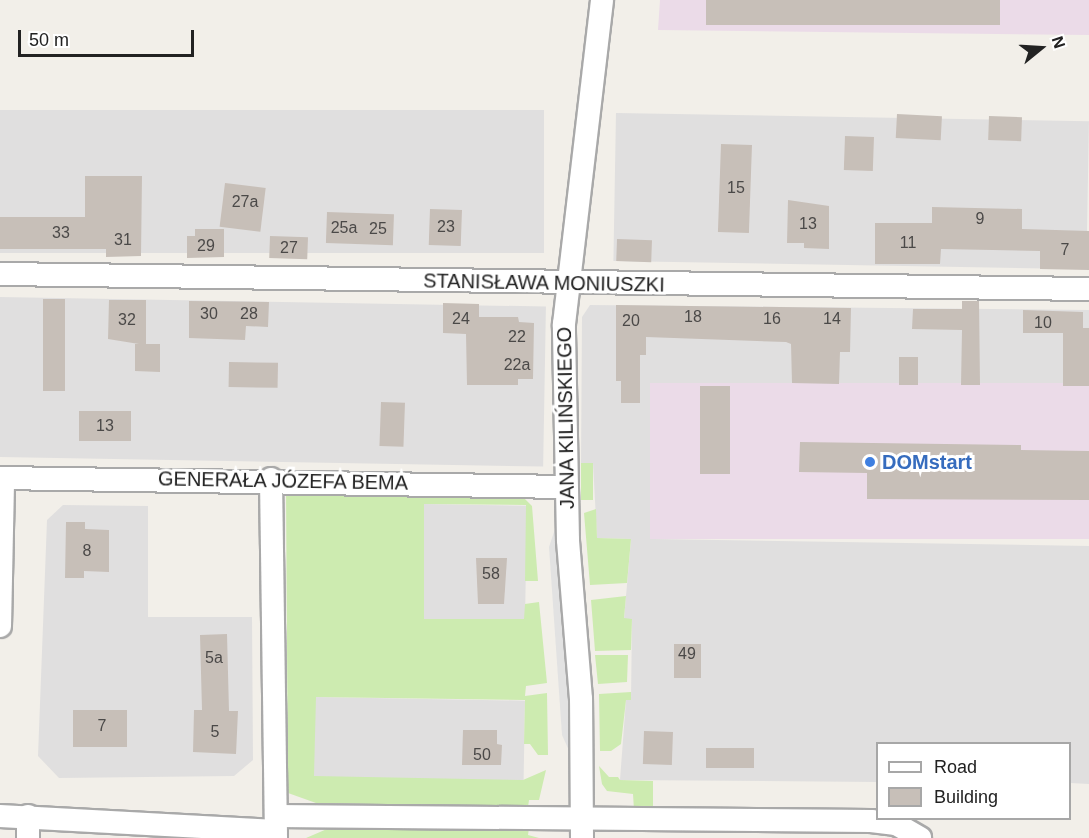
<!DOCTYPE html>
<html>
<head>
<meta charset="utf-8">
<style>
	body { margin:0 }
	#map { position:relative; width:1089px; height:838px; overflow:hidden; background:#f2efe9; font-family:Arial,sans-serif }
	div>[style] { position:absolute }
	.residential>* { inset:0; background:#e0dfdf; transform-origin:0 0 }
	.industrial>* { inset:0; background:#ebdbe8; transform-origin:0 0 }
	.grass>* { inset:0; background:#cdebb0; transform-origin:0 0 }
	.parking>* { inset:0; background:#e2e2e2 }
	.building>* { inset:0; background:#c7bfb8; transform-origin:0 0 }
	.roads { filter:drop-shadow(2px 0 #a9a9a9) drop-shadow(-2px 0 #a9a9a9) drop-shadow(0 2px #a9a9a9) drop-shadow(0 -2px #a9a9a9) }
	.street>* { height:22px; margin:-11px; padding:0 11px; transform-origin:11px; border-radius:11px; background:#fff }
	.dots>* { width:16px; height:16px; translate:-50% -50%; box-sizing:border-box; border:3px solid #fff; border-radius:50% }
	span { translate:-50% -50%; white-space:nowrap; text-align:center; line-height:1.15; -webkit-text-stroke:6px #fff; paint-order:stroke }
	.number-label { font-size:16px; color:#4b4948 }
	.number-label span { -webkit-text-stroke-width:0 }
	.street-label { font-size:20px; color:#222 }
	.shop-label { font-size:20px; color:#366cbe; font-weight:700 }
	.left { translate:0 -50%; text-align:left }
	.legend { position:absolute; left:876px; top:742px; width:195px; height:78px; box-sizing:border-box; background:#fff; border:2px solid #a7a7a7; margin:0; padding:8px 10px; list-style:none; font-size:18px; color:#222 }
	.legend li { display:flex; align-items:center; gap:12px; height:30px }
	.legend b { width:30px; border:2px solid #a7a7a7 }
	.north { position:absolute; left:1011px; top:18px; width:60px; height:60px; -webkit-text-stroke:4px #fff; paint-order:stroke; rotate:72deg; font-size:16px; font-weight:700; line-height:24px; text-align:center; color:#222 }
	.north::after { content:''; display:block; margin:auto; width:21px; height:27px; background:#222; clip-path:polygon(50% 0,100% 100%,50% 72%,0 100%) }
	.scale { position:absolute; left:18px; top:30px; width:176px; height:27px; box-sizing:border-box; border:3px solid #222; border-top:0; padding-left:8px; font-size:18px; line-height:21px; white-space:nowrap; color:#222; -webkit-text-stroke:4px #fff; paint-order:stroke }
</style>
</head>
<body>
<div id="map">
	<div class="residential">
		<i style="left:0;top:110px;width:544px;height:143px"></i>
		<i style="left:616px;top:113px;width:473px;height:148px;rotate:1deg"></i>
		<i style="left:0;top:297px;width:546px;height:160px;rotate:1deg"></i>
		<i style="clip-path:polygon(590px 305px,1089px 310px,1089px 384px,650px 383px,654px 539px,1089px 546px,1089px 784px,1070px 783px,1070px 744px,878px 744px,877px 782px,620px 780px,626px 700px,631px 699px,632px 620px,624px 619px,631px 539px,597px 538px,593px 463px,581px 463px,582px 317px)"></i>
		<i style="left:424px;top:504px;width:103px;height:115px;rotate:1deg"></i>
		<i style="clip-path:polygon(63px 505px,148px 506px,148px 617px,252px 617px,253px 760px,234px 776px,59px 778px,38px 756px,47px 520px)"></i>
		<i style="left:315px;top:697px;width:210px;height:80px;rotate:1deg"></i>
	</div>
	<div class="industrial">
		<i style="clip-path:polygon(660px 0,1089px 0,1089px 35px,658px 30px)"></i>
		<i style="left:650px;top:383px;width:439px;height:156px"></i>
	</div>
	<div class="grass">
		<i style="left:581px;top:463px;width:12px;height:37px"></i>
		<i style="clip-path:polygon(286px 490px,521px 495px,532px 506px,538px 581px,525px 581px,526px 505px,424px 504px,424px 619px,524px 619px,525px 604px,539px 602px,547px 683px,526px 686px,525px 696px,547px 693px,548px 755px,538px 755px,530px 744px,524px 744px,525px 700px,316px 697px,314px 776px,523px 780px,546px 770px,539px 800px,529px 800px,528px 807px,316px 803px,288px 793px)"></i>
		<i style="clip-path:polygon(596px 509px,597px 538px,631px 539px,627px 583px,590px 585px,584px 513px)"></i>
		<i style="clip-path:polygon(626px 596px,624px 618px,632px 619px,631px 650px,595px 651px,591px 600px)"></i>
		<i style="clip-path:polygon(595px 655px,628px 655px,627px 682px,598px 684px)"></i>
		<i style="clip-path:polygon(631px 692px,631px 700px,626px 700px,621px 744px,611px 751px,600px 751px,599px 694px)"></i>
		<i style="clip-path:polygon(599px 766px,609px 777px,618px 777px,620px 780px,653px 781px,653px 812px,634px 810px,633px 794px,607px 791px,602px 784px)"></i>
		<i style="clip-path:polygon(334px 826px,529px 828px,528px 835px,539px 838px,306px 838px)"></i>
	</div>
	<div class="parking">
		<i style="clip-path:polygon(556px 526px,571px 699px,571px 755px,562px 735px,549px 547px)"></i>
	</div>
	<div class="building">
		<i style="left:706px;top:0;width:294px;height:25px"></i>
		<i style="left:897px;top:114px;width:45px;height:24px;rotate:3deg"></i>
		<i style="left:989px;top:116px;width:33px;height:24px;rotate:2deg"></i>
		<i style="left:845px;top:136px;width:29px;height:34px;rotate:2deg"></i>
		<i style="left:721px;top:144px;width:31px;height:88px;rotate:2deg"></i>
		<i style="clip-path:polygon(85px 176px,142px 176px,141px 256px,106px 257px,106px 249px,0 249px,0 217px,85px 217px)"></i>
		<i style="left:225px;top:183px;width:41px;height:44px;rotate:7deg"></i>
		<i style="clip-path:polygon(788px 200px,829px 206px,829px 249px,804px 248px,804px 243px,787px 243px)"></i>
		<i style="clip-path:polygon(932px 207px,1022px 209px,1022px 229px,1089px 231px,1089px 270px,1040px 269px,1040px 251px,941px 249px,940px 264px,875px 264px,875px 223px,932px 223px)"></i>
		<i style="left:430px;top:209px;width:32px;height:36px;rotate:2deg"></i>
		<i style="left:327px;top:212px;width:67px;height:31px;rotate:2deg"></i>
		<i style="clip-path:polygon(195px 229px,224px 229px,224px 257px,187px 258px,187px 236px,195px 236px)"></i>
		<i style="left:270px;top:236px;width:38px;height:22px;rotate:2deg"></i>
		<i style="left:617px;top:239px;width:35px;height:22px;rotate:2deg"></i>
		<i style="left:43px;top:299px;width:22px;height:92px"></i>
		<i style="clip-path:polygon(109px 300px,146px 300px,146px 344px,160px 344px,160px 372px,135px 371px,135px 344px,139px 344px,108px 339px)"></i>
		<i style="clip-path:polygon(189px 301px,269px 302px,268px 327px,246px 326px,245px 340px,189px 338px)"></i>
		<i style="clip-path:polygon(962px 301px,979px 301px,980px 385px,961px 385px,962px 330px,912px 329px,913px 309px,962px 309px)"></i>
		<i style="clip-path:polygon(443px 303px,479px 304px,479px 317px,518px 317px,519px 322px,534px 323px,533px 379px,518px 379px,518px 385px,467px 385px,466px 334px,443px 333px)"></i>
		<i style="clip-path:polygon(616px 305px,851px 308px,850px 352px,840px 352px,839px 384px,792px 383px,791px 344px,786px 342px,646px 337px,646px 355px,640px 355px,640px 403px,621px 403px,621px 381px,616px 381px)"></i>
		<i style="clip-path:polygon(1023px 310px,1083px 312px,1083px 328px,1089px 328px,1089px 386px,1063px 386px,1063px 333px,1023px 333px)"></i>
		<i style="left:899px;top:357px;width:19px;height:28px"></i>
		<i style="left:229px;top:362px;width:49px;height:25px;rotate:1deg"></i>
		<i style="left:700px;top:386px;width:30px;height:88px"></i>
		<i style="left:381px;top:402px;width:24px;height:44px;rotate:2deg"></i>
		<i style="left:79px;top:411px;width:52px;height:30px"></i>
		<i style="clip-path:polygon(800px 442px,1021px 445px,1021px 450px,1089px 451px,1089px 500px,867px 499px,867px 473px,799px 472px)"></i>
		<i style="clip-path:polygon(66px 522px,85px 522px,85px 529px,109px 530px,109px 572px,84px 571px,84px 578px,65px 578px)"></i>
		<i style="clip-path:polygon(476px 558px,507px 558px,504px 604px,478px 604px)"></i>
		<i style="clip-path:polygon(227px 634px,229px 711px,238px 711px,236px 754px,193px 752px,194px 710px,202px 710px,200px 635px)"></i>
		<i style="left:674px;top:644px;width:27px;height:34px"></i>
		<i style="left:73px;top:710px;width:54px;height:37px"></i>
		<i style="clip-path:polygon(463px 730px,497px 730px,497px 744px,502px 745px,501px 765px,462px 765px)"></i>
		<i style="left:644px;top:731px;width:29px;height:33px;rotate:2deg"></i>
		<i style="left:754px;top:748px;width:20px;height:48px;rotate:90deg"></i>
	</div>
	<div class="roads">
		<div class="street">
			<i style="left:0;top:274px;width:1089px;rotate:0.79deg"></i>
			<i style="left:0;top:478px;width:566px;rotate:0.91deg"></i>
			<i style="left:271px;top:479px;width:359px;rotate:89.2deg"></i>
			<i style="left:0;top:626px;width:148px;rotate:-88.8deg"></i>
			<i style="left:0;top:816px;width:276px;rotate:3.1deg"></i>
			<i style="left:276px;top:816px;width:595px;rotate:0.48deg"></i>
			<i style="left:871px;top:821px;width:25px;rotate:7deg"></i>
			<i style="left:896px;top:824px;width:28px;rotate:30deg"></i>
			<i style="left:28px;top:838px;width:22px;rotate:-90deg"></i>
			<i style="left:582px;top:838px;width:139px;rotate:-90.4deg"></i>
			<i style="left:581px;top:699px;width:160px;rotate:-94.7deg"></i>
			<i style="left:568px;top:540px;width:216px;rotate:-91.1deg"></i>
			<i style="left:564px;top:324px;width:326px;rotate:-83.3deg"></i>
		</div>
	</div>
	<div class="dots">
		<i style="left:870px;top:462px;background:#3f7fe0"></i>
	</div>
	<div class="number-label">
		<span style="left:736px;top:188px">15</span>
		<span style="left:245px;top:202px">27a</span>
		<span style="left:980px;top:219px">9</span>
		<span style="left:808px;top:224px">13</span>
		<span style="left:446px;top:227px">23</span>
		<span style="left:344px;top:228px">25a</span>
		<span style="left:378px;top:229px">25</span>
		<span style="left:61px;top:233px">33</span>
		<span style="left:123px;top:240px">31</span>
		<span style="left:908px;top:243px">11</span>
		<span style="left:206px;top:246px">29</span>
		<span style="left:289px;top:248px">27</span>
		<span style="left:1065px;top:250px">7</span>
		<span style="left:209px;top:314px">30</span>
		<span style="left:249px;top:314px">28</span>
		<span style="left:693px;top:317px">18</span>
		<span style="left:461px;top:319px">24</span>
		<span style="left:772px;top:319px">16</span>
		<span style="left:832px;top:319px">14</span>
		<span style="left:127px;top:320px">32</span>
		<span style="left:631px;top:321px">20</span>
		<span style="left:1043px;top:323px">10</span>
		<span style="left:517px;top:337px">22</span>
		<span style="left:517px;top:365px">22a</span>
		<span style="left:105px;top:426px">13</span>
		<span style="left:87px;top:551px">8</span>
		<span style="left:491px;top:574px">58</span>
		<span style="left:687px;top:654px">49</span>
		<span style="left:214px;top:658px">5a</span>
		<span style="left:102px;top:726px">7</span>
		<span style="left:215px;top:732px">5</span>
		<span style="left:482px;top:755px">50</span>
	</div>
	<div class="street-label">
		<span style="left:544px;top:283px;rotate:1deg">STANISŁAWA MONIUSZKI</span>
		<span style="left:566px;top:418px;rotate:-91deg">JANA KILIŃSKIEGO</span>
		<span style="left:283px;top:481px;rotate:1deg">GENERAŁA JÓZEFA BEMA</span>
	</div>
	<div class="shop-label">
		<span class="left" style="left:882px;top:462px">DOMstart</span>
	</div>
	<ul class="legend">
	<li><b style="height:8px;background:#fff"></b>Road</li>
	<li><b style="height:16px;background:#c7bfb8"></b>Building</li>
	</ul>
	<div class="north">N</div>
	<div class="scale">50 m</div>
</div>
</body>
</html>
